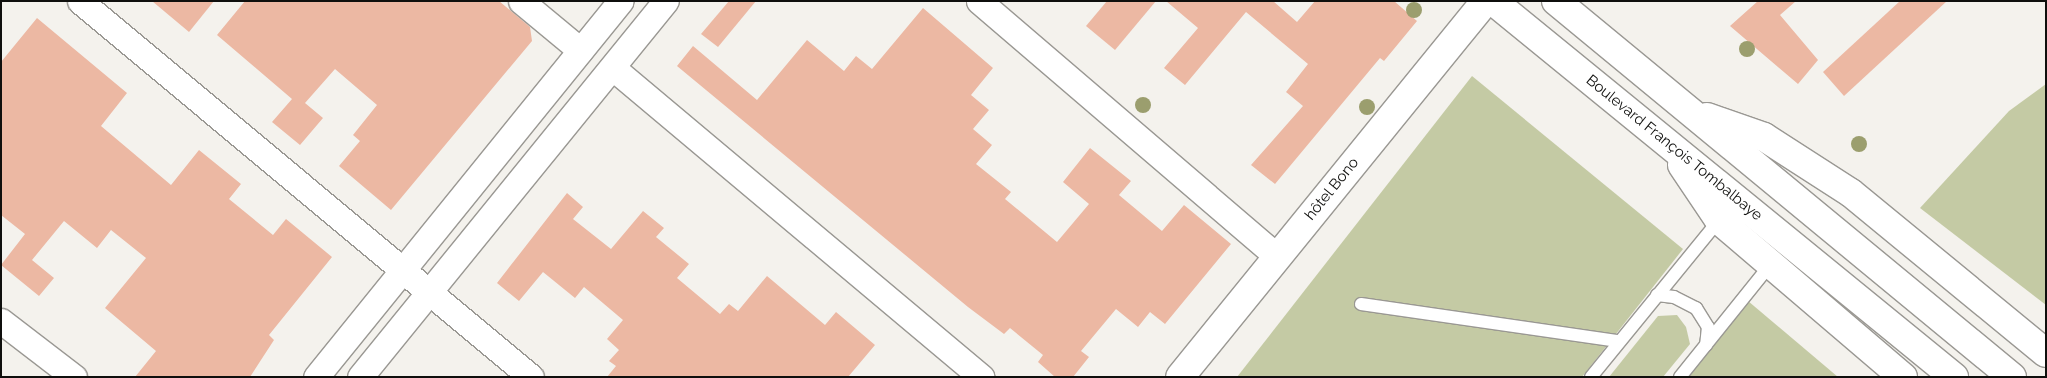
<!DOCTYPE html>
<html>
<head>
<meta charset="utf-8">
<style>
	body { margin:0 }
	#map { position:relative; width:2047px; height:378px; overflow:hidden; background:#f4f2ed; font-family:Raleway,sans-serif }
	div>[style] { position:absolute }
	.green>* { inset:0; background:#c4caa4 }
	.building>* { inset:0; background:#ecb8a3 }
	.roads { filter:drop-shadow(1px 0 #9a9893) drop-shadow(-1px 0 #9a9893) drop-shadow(0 1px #9a9893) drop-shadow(0 -1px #9a9893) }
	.lane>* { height:12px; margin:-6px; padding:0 6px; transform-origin:6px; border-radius:6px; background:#fff }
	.street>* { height:25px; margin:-12.5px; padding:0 12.5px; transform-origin:12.5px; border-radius:12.5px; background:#fff }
	.secondary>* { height:28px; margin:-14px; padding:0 14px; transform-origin:14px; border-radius:14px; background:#fff }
	.primary>* { height:28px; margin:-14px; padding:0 14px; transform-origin:14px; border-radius:14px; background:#fff }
	.trees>* { width:16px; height:16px; margin:-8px; border-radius:50%; background:#9b9e6e }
	span { translate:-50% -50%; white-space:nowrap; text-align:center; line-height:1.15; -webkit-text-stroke:4.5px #fff; paint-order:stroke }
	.street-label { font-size:15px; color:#0f0f0d }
	.frame { position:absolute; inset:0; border:2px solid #0f0f0d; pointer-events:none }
</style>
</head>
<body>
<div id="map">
	<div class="green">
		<i style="clip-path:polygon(1472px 76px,1683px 249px,1582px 377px,1237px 377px)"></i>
		<i style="clip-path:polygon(2046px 84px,2046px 305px,1920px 208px,2009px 111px)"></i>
		<i style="clip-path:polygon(1748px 301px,1838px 377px,1689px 377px)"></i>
		<i style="clip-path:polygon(1677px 315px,1686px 327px,1690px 344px,1663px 377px,1609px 377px,1658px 316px)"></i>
	</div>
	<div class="building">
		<i style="clip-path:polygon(152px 1px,214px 1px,189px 32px)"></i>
		<i style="clip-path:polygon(245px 1px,499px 1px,530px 27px,532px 41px,391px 210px,339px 166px,360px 141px,353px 135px,377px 105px,335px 69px,305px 103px,323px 118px,300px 145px,272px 122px,292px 99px,217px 35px)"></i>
		<i style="clip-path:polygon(729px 1px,756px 1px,718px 47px,701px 34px)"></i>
		<i style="clip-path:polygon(1107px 1px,1156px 1px,1115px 50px,1086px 26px)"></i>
		<i style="clip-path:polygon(1166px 1px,1273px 1px,1297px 22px,1315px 1px,1394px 1px,1417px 21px,1384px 61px,1380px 58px,1275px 184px,1251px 165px,1303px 106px,1286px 92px,1308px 64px,1246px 12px,1185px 85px,1164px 68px,1198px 28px)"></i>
		<i style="clip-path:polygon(1758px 1px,1796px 1px,1780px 15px,1818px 60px,1798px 84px,1730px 26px)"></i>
		<i style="clip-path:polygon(1900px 1px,1947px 1px,1844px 96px,1823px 72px)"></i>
		<i style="clip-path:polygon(923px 8px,993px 68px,971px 95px,989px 110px,973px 129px,992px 145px,976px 164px,1011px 192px,1005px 199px,1057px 242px,1089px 204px,1063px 182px,1090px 148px,1131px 181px,1119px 195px,1162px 231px,1184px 205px,1231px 244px,1165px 324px,1150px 312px,1138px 327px,1116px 309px,1081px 351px,1089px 357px,1073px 377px,1055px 377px,1038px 362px,1043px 355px,1010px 328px,1004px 334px,968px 307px,677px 66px,693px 46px,757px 100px,807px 40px,844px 71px,856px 56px,872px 69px)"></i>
		<i style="clip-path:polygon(37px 18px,127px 93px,101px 126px,171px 185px,199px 150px,241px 184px,229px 199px,273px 235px,286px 219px,332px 257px,269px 335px,274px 340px,250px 377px,135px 377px,156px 351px,105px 308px,146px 258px,111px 230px,97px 248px,64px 221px,32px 260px,54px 278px,39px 296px,1px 265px,25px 234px,1px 215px,1px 62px)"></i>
		<i style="clip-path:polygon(567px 193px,583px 207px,573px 219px,611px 249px,643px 211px,664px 228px,656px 237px,689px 264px,677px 278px,720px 314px,729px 304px,738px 311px,767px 276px,825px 325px,836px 312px,875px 345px,848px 377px,607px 377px,616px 366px,609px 361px,619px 350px,607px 339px,623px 320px,584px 287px,575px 298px,543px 272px,519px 301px,497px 283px)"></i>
	</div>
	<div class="roads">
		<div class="lane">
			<i style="left:1657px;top:295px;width:17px;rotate:7deg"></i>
			<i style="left:1674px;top:297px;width:25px;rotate:27deg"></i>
			<i style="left:1696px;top:308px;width:22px;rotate:58deg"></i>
			<i style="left:1708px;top:327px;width:18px;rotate:96deg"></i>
			<i style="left:1361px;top:304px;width:260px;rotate:8.2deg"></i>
			<i style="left:1591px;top:377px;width:203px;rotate:-50.8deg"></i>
			<i style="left:1680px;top:377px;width:144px;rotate:-51.2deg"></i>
		</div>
		<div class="street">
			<i style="left:80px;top:1px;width:587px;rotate:39.82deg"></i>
			<i style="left:521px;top:1px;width:77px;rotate:39.7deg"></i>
			<i style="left:979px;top:1px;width:392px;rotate:40.6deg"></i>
			<i style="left:613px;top:68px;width:481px;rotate:40deg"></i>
			<i style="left:1px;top:321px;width:92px;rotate:37.5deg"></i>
			<i style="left:316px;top:377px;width:484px;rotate:-51deg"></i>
			<i style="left:360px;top:377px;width:485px;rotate:-50.9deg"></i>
		</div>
		<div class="secondary">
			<i style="left:1180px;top:377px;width:485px;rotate:-50.9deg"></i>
		</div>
		<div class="primary">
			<i style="left:1493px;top:1px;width:595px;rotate:39.2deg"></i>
			<i style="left:1556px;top:1px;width:591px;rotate:39.51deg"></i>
			<i style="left:1707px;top:117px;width:60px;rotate:19.3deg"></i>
			<i style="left:1764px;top:137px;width:103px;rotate:32.8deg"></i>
			<i style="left:1851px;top:193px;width:252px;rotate:39.4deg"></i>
			<i style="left:1682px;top:165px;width:66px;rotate:56.1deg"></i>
			<i style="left:1719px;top:220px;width:242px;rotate:40.5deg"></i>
		</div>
	</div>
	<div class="trees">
		<i style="left:1414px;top:10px"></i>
		<i style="left:1747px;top:49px"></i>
		<i style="left:1143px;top:105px"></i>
		<i style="left:1367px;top:107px"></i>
		<i style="left:1859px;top:144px"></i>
	</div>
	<div class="street-label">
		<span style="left:1674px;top:148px;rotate:39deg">Boulevard François Tombalbaye</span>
		<span style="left:1332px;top:189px;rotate:-51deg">hôtel Bono</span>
	</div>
	<div class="frame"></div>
</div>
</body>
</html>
